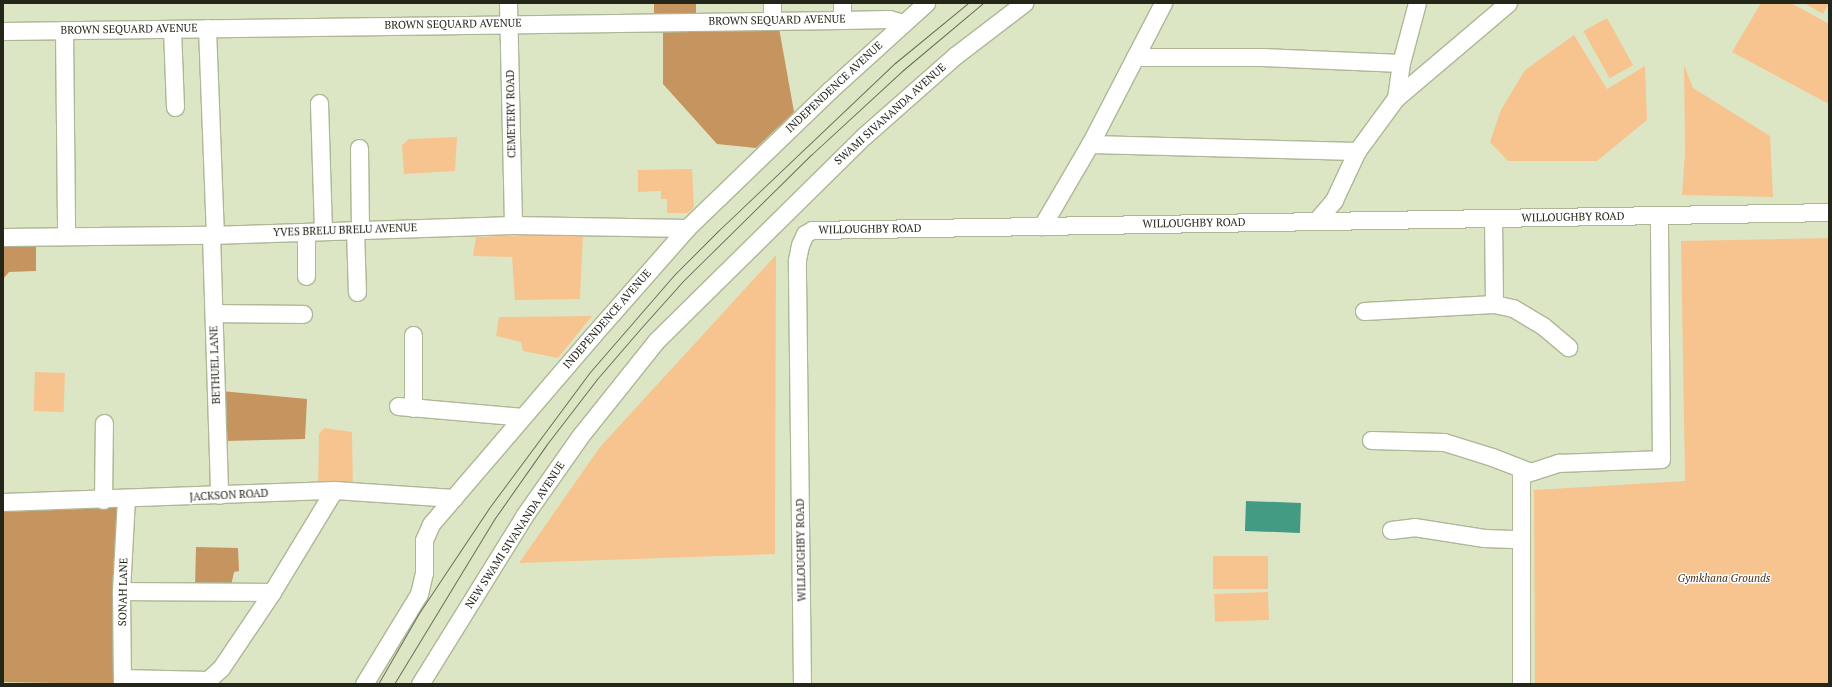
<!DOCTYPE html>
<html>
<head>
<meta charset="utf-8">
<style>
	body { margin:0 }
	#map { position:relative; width:1832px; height:687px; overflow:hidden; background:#dde6c4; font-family:"PT Serif",serif }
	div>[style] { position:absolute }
	.green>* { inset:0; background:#f7c490; transform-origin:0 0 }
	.forest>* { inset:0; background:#c6945e; transform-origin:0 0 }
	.water>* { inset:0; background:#439b83; transform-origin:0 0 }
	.roads { filter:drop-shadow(1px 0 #aeb796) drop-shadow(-1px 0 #aeb796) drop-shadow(0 1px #aeb796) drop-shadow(0 -1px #aeb796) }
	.minor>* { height:17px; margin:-8.5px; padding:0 8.5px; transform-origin:8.5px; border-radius:8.5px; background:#fff }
	.tram>* { height:1px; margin:-0.5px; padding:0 0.5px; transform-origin:0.5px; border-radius:0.5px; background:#686d59 }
	span { translate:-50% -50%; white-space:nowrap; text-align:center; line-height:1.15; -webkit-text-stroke:3px #fff; paint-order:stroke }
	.street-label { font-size:11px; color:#232619 }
	.park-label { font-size:11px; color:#432d15; font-style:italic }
	.frame { position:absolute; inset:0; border:4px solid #232619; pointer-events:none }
</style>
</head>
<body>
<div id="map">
	<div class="green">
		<i style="clip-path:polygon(1761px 3px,1791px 3px,1829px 24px,1829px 104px,1732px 52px)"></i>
		<i style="clip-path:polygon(1804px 3px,1829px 3px,1823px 14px)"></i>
		<i style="left:1607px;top:18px;width:54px;height:27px;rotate:61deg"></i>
		<i style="clip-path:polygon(1574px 35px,1607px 89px,1645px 66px,1647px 120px,1597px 161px,1508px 161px,1490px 142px,1501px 110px,1525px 70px)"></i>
		<i style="clip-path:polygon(1684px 65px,1693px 88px,1770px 136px,1773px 197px,1682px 195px,1685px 152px)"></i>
		<i style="clip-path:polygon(457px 137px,455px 171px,404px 174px,402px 145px,409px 139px)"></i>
		<i style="clip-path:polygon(692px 169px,694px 207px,688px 213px,667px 213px,667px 199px,661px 199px,661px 191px,638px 192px,638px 170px)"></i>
		<i style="clip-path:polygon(583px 233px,580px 299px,515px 300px,512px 257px,473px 256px,476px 237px)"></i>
		<i style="clip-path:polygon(1829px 238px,1829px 684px,1535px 684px,1534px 490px,1685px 481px,1681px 241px)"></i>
		<i style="clip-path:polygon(776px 255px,775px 554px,519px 563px,600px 447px)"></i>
		<i style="clip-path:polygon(592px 316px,558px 358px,523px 351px,521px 342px,496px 336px,499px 317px)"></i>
		<i style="left:35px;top:372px;width:30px;height:39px;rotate:2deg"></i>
		<i style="clip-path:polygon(324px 428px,352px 432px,353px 488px,318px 488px,319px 434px)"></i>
		<i style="left:1213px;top:556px;width:55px;height:33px"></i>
		<i style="left:1268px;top:592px;width:28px;height:54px;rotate:88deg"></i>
	</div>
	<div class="forest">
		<i style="left:654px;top:3px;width:42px;height:16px"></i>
		<i style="clip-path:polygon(779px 28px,794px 112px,756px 148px,717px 144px,663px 84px,663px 29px)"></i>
		<i style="clip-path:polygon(3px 242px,36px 242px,36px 271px,9px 272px,3px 279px)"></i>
		<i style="clip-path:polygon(221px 391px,307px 399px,305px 439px,224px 441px)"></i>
		<i style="left:118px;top:508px;width:176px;height:115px;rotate:91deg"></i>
		<i style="clip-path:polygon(196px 547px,238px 548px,239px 571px,234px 572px,231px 586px,195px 588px)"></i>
	</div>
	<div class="water">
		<i style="left:1246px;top:501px;width:55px;height:30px;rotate:2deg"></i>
	</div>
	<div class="roads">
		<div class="minor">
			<i style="left:508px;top:3px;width:222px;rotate:88.7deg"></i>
			<i style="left:772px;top:3px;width:17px;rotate:90deg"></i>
			<i style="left:842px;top:3px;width:17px;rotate:90deg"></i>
			<i style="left:207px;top:28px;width:207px;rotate:87.8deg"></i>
			<i style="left:172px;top:29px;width:78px;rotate:87.8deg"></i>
			<i style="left:64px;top:30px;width:206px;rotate:89.4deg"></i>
			<i style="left:3px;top:31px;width:839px;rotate:-0.75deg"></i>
			<i style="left:842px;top:20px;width:47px;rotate:-1.2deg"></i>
			<i style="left:889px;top:19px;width:15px;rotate:16deg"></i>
			<i style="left:1135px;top:57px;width:127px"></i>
			<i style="left:1262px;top:57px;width:139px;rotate:2.5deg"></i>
			<i style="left:1396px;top:98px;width:35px;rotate:-82deg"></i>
			<i style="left:1401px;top:63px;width:62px;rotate:-75.1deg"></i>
			<i style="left:319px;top:103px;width:128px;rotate:88.2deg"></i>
			<i style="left:1090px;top:144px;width:267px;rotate:1.5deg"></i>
			<i style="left:359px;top:148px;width:82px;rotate:89.3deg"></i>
			<i style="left:1493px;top:218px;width:86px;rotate:89.3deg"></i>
			<i style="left:1316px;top:221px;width:28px;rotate:-49deg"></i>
			<i style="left:1334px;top:200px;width:54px;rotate:-64.9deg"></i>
			<i style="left:1357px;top:151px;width:66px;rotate:-53.7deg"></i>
			<i style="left:1396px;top:98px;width:147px;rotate:-40.3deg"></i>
			<i style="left:1042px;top:226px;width:95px;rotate:-59.7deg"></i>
			<i style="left:1090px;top:144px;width:159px;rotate:-62.6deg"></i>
			<i style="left:355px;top:230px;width:62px;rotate:88.2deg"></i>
			<i style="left:306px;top:232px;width:44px;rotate:90deg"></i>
			<i style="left:211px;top:235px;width:260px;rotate:88.2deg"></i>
			<i style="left:3px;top:237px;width:208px;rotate:-0.6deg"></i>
			<i style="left:211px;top:235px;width:302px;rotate:-1.9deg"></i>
			<i style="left:513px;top:225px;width:174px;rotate:1deg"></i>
			<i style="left:1364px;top:311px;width:130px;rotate:-3.1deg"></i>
			<i style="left:1494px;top:304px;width:19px;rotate:12deg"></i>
			<i style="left:1513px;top:308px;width:35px;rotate:31deg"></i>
			<i style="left:1543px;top:326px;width:33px;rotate:40deg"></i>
			<i style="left:214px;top:313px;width:89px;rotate:0.6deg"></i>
			<i style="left:398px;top:406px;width:125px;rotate:5deg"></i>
			<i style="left:413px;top:408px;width:73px;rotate:-90deg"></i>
			<i style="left:1371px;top:440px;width:73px;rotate:1.6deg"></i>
			<i style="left:1444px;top:442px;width:50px;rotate:17.4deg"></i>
			<i style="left:1492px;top:457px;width:40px;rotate:21deg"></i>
			<i style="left:103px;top:500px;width:77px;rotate:-89.3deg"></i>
			<i style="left:3px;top:502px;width:331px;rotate:-2.1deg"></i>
			<i style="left:334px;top:490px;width:120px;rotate:3.8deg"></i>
			<i style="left:1391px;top:530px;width:23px;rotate:-7deg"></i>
			<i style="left:1414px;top:527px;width:71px;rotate:8.9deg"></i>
			<i style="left:1484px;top:538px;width:37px;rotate:2deg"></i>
			<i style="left:121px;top:591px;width:151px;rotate:0.4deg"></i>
			<i style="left:122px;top:678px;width:86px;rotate:1.3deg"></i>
			<i style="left:208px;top:680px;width:18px;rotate:-43deg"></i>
			<i style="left:221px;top:668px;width:92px;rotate:-56.1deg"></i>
			<i style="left:272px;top:592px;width:119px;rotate:-58.7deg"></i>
			<i style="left:122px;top:684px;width:93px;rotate:-90.6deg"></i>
			<i style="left:121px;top:591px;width:91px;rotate:-86.9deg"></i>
			<i style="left:364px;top:684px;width:105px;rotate:-58.6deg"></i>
			<i style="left:419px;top:594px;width:22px;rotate:-77deg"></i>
			<i style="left:424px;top:573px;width:33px;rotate:-90deg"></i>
			<i style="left:424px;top:540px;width:17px;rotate:-66deg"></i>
			<i style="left:431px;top:524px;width:249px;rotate:-49.4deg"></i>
			<i style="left:593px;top:335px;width:142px;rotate:-48.7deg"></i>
			<i style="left:687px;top:228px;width:199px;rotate:-44deg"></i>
			<i style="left:830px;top:90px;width:130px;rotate:-42.2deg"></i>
			<i style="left:420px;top:684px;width:198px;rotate:-58.2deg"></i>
			<i style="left:524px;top:516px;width:99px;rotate:-54.9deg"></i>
			<i style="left:581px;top:435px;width:120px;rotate:-51.4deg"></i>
			<i style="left:656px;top:341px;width:292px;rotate:-44.6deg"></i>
			<i style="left:864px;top:136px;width:123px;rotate:-41.4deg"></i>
			<i style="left:956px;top:55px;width:86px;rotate:-37.4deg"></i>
			<i style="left:802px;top:684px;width:424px;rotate:-90.7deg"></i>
			<i style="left:797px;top:260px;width:15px;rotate:-79deg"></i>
			<i style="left:800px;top:245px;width:12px;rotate:-66deg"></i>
			<i style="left:805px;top:234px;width:8px;rotate:-30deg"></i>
			<i style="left:812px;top:230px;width:1017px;rotate:-1.01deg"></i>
			<i style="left:1521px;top:684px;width:209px;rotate:-90deg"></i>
			<i style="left:1521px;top:475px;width:40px;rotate:-18deg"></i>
			<i style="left:1559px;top:463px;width:102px;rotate:-2.2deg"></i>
			<i style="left:1661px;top:459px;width:243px;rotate:-90.5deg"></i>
		</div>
	</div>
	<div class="tram">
		<i style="left:378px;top:684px;width:82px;rotate:-60deg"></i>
		<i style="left:419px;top:613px;width:126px;rotate:-56.3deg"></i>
		<i style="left:489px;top:508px;width:169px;rotate:-53.4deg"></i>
		<i style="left:590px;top:372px;width:130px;rotate:-49.1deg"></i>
		<i style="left:675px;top:274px;width:62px;rotate:-45deg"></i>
		<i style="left:719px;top:230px;width:243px;rotate:-43.5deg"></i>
		<i style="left:895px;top:63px;width:94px;rotate:-39.4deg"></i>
		<i style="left:394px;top:684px;width:194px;rotate:-58.7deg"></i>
		<i style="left:495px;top:518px;width:90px;rotate:-54.9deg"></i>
		<i style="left:547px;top:444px;width:82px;rotate:-52.4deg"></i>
		<i style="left:597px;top:379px;width:67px;rotate:-49.2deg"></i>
		<i style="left:641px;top:328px;width:63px;rotate:-48.2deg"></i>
		<i style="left:683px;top:281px;width:181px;rotate:-44.6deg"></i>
		<i style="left:812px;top:154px;width:122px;rotate:-42.7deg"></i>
		<i style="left:902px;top:71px;width:106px;rotate:-40deg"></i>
	</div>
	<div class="street-label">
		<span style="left:777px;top:20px;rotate:-1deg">BROWN SEQUARD AVENUE</span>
		<span style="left:453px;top:24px;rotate:-1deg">BROWN SEQUARD AVENUE</span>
		<span style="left:129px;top:29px;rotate:-1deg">BROWN SEQUARD AVENUE</span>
		<span style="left:834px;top:87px;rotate:-43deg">INDEPENDENCE AVENUE</span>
		<span style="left:511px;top:114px;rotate:-91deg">CEMETERY ROAD</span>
		<span style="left:890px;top:114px;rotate:-42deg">SWAMI SIVANANDA AVENUE</span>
		<span style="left:1573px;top:217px;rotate:-1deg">WILLOUGHBY ROAD</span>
		<span style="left:1194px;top:223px;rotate:-1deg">WILLOUGHBY ROAD</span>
		<span style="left:870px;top:229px;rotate:-1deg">WILLOUGHBY ROAD</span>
		<span style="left:345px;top:230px;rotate:-2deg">YVES BRELU BRELU AVENUE</span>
		<span style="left:607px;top:319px;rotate:-49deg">INDEPENDENCE AVENUE</span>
		<span style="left:215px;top:365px;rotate:-92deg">BETHUEL LANE</span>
		<span style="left:229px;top:495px;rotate:-3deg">JACKSON ROAD</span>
		<span style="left:515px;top:535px;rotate:-57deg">NEW SWAMI SIVANANDA AVENUE</span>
		<span style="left:801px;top:550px;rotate:-91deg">WILLOUGHBY ROAD</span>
		<span style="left:123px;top:592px;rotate:-89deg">SONAH LANE</span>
	</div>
	<div class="park-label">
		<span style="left:1724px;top:578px">Gymkhana Grounds</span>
	</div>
	<div class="frame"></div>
</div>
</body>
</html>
